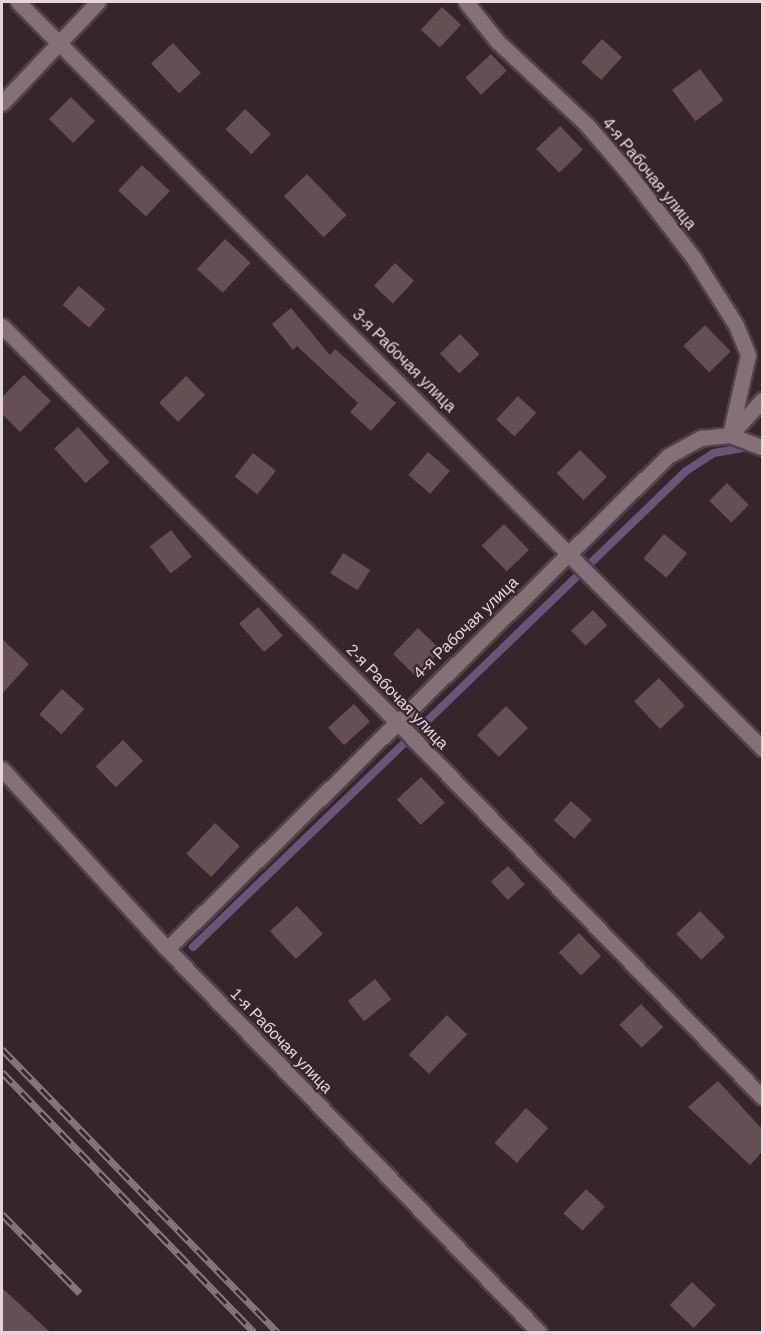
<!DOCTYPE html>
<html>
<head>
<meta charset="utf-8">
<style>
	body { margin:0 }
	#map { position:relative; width:764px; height:1334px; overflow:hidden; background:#37252c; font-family:Helvetica,sans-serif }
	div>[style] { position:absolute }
	.stream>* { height:8px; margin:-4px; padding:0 4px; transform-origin:4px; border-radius:4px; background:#675678 }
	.building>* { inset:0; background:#654f51; transform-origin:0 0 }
	.roads { filter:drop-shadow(2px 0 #504248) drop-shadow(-2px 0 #504248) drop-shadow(0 2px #504248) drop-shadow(0 -2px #504248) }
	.minor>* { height:15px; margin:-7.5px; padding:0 7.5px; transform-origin:7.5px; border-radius:7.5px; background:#857078 }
	.rail>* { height:7px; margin-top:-3.5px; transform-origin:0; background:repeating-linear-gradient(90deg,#37252c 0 14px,#88797f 0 28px); box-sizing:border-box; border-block:2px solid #88797f }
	span { translate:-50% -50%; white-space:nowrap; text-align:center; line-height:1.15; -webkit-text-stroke:4.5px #37252c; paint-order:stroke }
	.street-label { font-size:16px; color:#e3d7db }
	.frame { position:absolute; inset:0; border:3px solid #e3d7db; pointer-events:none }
</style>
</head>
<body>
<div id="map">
	<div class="stream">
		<i style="left:193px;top:947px;width:685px;rotate:-43.99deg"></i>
		<i style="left:686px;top:471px;width:33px;rotate:-33deg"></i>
		<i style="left:714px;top:453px;width:39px;rotate:-10deg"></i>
	</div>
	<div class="building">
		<i style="left:442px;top:7px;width:26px;height:31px;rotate:43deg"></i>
		<i style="left:602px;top:39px;width:27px;height:31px;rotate:42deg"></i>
		<i style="left:173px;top:43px;width:41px;height:30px;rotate:47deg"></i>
		<i style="left:491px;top:54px;width:23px;height:35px;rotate:47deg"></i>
		<i style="left:700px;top:69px;width:39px;height:35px;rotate:53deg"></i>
		<i style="left:71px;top:97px;width:34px;height:31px;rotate:45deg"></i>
		<i style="left:245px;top:109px;width:36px;height:28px;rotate:44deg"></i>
		<i style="left:560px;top:126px;width:33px;height:33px;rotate:46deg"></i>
		<i style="left:142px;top:165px;width:38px;height:35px;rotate:43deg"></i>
		<i style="left:307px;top:174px;width:57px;height:32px;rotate:46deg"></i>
		<i style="left:225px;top:239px;width:35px;height:41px;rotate:43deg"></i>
		<i style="left:395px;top:263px;width:26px;height:31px;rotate:43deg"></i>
		<i style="left:79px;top:286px;width:35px;height:25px;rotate:41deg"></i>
		<i style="clip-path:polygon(291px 308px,330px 355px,335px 349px,396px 403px,371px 431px,350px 412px,358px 403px,297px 346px,293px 350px,272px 324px)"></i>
		<i style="left:705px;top:325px;width:37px;height:30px;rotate:46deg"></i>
		<i style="left:460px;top:334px;width:28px;height:28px;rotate:46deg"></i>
		<i style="clip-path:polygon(24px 375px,51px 401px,20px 432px,2px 414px,2px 397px)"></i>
		<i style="left:186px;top:376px;width:27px;height:38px;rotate:45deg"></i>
		<i style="left:518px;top:396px;width:25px;height:32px;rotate:43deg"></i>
		<i style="left:78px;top:427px;width:47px;height:32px;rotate:48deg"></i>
		<i style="left:580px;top:450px;width:38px;height:33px;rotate:45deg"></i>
		<i style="left:428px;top:452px;width:29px;height:30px;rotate:41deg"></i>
		<i style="left:253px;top:453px;width:29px;height:30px;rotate:38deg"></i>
		<i style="left:727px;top:483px;width:31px;height:25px;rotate:45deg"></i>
		<i style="left:504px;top:524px;width:36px;height:31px;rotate:46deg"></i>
		<i style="left:171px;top:530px;width:34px;height:27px;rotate:52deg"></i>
		<i style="left:664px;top:534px;width:30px;height:32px;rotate:40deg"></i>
		<i style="left:343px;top:553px;width:32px;height:24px;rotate:32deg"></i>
		<i style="left:258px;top:607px;width:38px;height:25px;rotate:49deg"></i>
		<i style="left:593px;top:610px;width:21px;height:30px;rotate:47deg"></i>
		<i style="left:418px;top:628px;width:32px;height:36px;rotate:44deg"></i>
		<i style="clip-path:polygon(2px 639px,29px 664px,2px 694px)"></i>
		<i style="left:659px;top:678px;width:38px;height:34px;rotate:47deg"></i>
		<i style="left:62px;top:689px;width:30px;height:34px;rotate:42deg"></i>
		<i style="left:354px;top:704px;width:24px;height:35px;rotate:48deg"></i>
		<i style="left:506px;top:706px;width:31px;height:41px;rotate:45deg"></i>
		<i style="left:123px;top:740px;width:29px;height:38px;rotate:46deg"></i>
		<i style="left:421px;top:777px;width:35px;height:33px;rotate:47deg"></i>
		<i style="left:571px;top:801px;width:28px;height:26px;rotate:42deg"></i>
		<i style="left:215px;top:823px;width:34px;height:42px;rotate:43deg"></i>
		<i style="left:508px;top:866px;width:25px;height:23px;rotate:48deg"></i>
		<i style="left:297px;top:906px;width:38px;height:37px;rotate:47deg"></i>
		<i style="left:700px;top:911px;width:36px;height:33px;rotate:46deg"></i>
		<i style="left:579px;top:933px;width:32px;height:28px;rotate:46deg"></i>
		<i style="left:375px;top:979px;width:26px;height:35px;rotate:51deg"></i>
		<i style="left:641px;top:1004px;width:32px;height:30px;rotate:46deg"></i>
		<i style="left:447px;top:1015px;width:28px;height:55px;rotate:44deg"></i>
		<i style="clip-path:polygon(718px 1081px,762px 1129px,762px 1152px,750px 1165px,688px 1107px)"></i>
		<i style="left:526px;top:1108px;width:30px;height:47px;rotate:42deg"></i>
		<i style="left:586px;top:1189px;width:26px;height:33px;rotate:43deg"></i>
		<i style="left:692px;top:1282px;width:33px;height:32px;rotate:44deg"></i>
		<i style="clip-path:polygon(2px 1288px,50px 1332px,2px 1332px)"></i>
	</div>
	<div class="roads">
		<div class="minor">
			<i style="left:18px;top:2px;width:1054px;rotate:45.08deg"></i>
			<i style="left:466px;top:2px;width:50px;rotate:51.5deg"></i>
			<i style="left:497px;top:41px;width:123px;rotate:43deg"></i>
			<i style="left:587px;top:125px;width:65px;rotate:49.4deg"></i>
			<i style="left:629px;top:174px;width:105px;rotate:52.4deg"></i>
			<i style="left:693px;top:257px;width:80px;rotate:57.7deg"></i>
			<i style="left:736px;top:325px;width:32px;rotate:68deg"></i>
			<i style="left:748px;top:355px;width:82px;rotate:102.7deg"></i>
			<i style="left:2px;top:103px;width:139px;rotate:-46.5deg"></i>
			<i style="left:2px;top:326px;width:558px;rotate:45.07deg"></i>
			<i style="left:396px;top:721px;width:525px;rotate:45.77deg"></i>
			<i style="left:732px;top:433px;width:45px;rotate:-47.7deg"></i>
			<i style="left:2px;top:769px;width:244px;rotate:47.5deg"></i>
			<i style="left:167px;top:949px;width:534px;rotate:45.83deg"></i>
			<i style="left:167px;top:949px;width:703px;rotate:-44.54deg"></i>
			<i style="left:668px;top:456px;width:38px;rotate:-29deg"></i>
			<i style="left:701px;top:438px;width:29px;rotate:-6deg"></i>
			<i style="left:730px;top:435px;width:34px;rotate:21deg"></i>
		</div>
	</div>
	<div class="rail">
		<i style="left:2px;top:1049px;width:395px;rotate:45.8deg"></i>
		<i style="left:2px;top:1072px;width:362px;rotate:45.9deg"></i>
		<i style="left:2px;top:1214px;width:111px;rotate:45.4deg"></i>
	</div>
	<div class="street-label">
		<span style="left:649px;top:174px;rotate:51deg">4-я Рабочая улица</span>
		<span style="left:404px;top:361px;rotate:45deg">3-я Рабочая улица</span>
		<span style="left:466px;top:628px;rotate:-44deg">4-я Рабочая улица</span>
		<span style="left:397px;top:697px;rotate:46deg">2-я Рабочая улица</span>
		<span style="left:281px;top:1041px;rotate:46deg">1-я Рабочая улица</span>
	</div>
	<div class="frame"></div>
</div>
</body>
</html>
